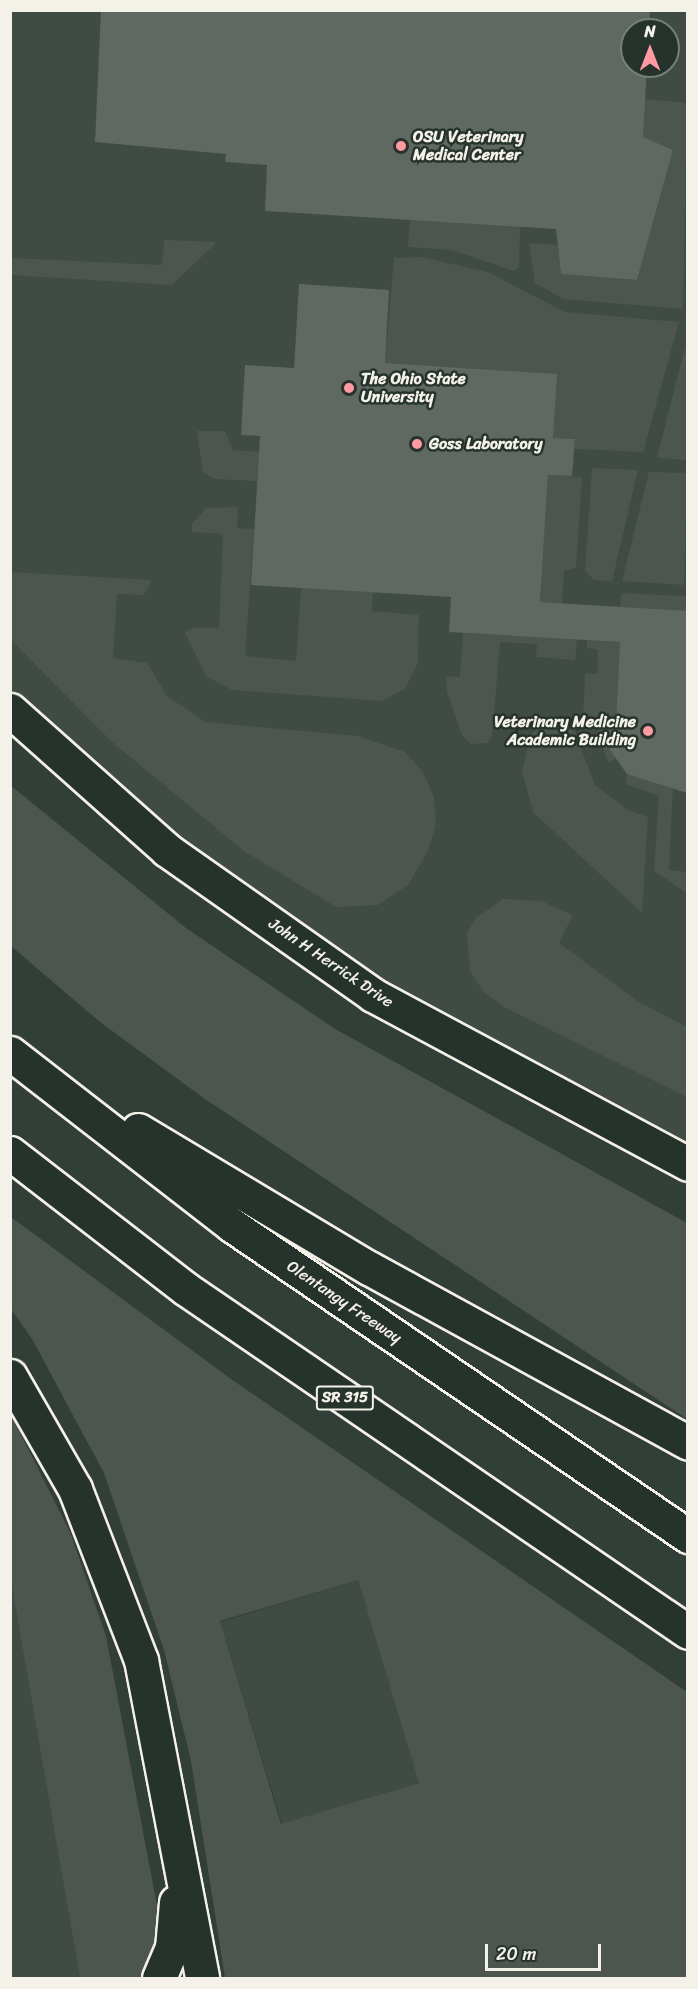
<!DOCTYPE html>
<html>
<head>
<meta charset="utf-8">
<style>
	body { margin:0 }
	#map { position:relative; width:698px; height:1989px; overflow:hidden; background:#323e38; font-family:Sriracha,sans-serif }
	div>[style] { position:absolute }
	.built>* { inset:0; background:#404b44; transform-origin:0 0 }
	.green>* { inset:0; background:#4c564f; transform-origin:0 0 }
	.building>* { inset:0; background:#5f6861 }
	.roads { filter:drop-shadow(2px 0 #f4f1e8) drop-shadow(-2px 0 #f4f1e8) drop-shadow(0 2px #f4f1e8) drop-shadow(0 -2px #f4f1e8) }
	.secondary>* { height:33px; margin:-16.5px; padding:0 16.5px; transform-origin:16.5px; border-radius:16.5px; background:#26332d }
	.highway>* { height:33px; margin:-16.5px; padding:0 16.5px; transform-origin:16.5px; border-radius:16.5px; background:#26332d }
	.dots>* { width:16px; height:16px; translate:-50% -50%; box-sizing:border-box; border:3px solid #26332d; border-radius:50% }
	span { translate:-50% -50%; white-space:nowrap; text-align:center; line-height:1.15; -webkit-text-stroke:5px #26332d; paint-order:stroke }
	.shield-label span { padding:2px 4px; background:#26332d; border:2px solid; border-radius:4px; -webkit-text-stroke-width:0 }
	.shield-label { font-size:15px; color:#f4f1e8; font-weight:700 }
	.poi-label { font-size:16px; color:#f4f1e8; font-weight:700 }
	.left { translate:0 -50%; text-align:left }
	.right { translate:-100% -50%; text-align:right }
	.street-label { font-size:16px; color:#f4f1e8 }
	.frame { position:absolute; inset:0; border:12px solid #f4f1e8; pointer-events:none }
	.north { position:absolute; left:620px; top:18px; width:60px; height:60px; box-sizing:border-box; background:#26332d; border:2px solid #787f78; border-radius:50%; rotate:0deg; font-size:16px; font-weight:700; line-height:24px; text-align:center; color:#f4f1e8 }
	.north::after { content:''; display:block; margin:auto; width:21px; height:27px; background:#ff9aa2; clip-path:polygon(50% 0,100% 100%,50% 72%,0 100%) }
	.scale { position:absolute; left:485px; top:1944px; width:116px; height:27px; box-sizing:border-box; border:3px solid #f4f1e8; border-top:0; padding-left:8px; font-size:18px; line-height:21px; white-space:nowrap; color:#f4f1e8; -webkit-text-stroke:4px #26332d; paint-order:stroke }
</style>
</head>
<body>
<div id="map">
	<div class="built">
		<i style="clip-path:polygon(evenodd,11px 11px,687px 11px,687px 1164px,373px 995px,11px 710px,11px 11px,632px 30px,668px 30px,668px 66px,632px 66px,632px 30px)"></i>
		<i style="clip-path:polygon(10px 1580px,17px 1600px,80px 1978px,11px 1978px)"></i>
		<i style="left:358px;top:1580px;width:212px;height:144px;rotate:73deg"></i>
	</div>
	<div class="green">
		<i style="clip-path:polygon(644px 99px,687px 103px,683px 309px,563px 299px,535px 283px,529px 243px,558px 245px,561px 274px,637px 280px,673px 150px,643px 137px)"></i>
		<i style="clip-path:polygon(410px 220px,520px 226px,519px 267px,514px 271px,452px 250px,408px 247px)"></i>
		<i style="clip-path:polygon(164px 240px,217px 242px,172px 285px,11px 275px,11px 258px,162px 265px)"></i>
		<i style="clip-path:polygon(421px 257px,488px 272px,565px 312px,679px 322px,643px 452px,574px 449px,575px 439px,553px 438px,556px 374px,385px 363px,394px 258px)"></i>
		<i style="clip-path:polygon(687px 340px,687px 460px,657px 458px)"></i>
		<i style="clip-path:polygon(197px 431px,225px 431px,233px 450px,259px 452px,257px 481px,214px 479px,203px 472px)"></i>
		<i style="clip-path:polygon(592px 468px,638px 470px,612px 581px,594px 580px,585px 571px)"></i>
		<i style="clip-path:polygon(649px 472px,687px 473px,684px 585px,622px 581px)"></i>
		<i style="clip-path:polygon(548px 475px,582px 477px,576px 568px,564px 571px,562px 604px,540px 603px)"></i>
		<i style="clip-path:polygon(238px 507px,237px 528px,254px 529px,245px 656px,296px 661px,301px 588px,373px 592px,372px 611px,419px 615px,418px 663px,405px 689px,381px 701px,232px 690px,206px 676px,185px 633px,192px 628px,219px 628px,223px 534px,192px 532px,192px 524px,206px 508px)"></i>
		<i style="clip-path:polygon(10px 572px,152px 580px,144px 595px,117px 594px,113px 658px,147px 663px,167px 696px,205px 722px,358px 736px,405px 752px,423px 772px,434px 797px,436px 824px,428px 851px,408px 885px,378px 905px,336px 907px,244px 851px,111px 741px,11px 640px)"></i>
		<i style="left:621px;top:593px;width:66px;height:16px;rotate:3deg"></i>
		<i style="clip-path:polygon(463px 633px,577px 639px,575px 660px,536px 657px,537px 644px,500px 642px,492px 736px,487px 743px,471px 744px,462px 735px,447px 692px,446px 676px,460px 677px)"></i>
		<i style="clip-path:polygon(587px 640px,620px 642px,616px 723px,607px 723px,615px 758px,608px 763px,596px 724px,583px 722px,585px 674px,597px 674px,598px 650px,587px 648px)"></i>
		<i style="clip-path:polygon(538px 729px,574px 730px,595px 785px,628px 810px,648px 817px,642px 913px,533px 812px,522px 771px,531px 734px)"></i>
		<i style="clip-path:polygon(627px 774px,673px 785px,669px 870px,687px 872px,687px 893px,654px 871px,659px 796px,626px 784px)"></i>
		<i style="clip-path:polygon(10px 785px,186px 928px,335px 1029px,687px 1223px,687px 1419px,205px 1099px,100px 1022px,11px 946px)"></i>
		<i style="clip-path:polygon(503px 899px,541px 901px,573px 915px,559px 943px,637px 1001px,687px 1027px,687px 1097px,506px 1008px,483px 991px,470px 971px,467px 933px,476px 918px)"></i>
		<i style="clip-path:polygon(evenodd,11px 1217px,231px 1379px,687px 1692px,687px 1978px,225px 1978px,191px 1761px,164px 1650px,104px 1473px,32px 1339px,11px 1309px,11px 1217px,358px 1580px,419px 1783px,281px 1824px,220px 1621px,358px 1580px)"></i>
		<i style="clip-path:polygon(10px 1413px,70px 1532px,106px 1636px,162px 1932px,158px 1952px,140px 1978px,80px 1978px,11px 1580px)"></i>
	</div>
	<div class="building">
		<i style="clip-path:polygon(101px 10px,650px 10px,649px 30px,632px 30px,632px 66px,647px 66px,643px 137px,673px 150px,637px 280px,561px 274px,556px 229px,265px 211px,267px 165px,225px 162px,226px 154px,95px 142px)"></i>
		<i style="clip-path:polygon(299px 284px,389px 290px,385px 363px,557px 374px,553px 438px,575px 439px,572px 476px,548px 475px,540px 602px,687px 611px,687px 793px,627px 774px,610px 750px,607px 722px,616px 723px,620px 642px,449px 632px,451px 597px,251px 585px,260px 436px,241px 435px,245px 365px,294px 368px)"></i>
	</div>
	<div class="roads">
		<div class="secondary">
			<i style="left:10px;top:710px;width:210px;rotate:41.7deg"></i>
			<i style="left:167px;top:850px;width:252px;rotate:35.1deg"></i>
			<i style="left:373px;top:995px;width:357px;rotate:28.2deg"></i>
		</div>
		<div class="highway">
			<i style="left:10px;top:1053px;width:282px;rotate:37.8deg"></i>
			<i style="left:233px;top:1226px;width:551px;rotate:34.27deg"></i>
			<i style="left:138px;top:1130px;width:269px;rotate:30.9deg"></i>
			<i style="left:369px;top:1268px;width:364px;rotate:28.7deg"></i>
			<i style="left:10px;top:1153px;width:222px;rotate:37.7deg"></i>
			<i style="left:186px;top:1289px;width:608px;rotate:34.34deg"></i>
			<i style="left:10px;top:1376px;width:130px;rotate:60.1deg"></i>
			<i style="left:75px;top:1489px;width:183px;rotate:68.9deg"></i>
			<i style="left:141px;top:1660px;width:324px;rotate:79.1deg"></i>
			<i style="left:159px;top:1978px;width:33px;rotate:-67deg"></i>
			<i style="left:172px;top:1948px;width:46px;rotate:-85deg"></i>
		</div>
	</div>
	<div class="dots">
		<i style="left:401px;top:146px;background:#ff9aa2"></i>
		<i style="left:349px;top:388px;background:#ff9aa2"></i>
		<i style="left:417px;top:444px;background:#ff9aa2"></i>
		<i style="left:648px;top:731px;background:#ff9aa2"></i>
	</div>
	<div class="shield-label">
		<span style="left:345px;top:1398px">SR 315</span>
	</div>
	<div class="poi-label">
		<span class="left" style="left:413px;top:146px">OSU Veterinary<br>Medical Center</span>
		<span class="left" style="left:361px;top:388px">The Ohio State<br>University</span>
		<span class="left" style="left:429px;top:444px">Goss Laboratory</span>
		<span class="right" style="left:636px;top:731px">Veterinary Medicine<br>Academic Building</span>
	</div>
	<div class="street-label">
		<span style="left:331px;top:963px;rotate:34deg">John H Herrick Drive</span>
		<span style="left:344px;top:1302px;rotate:34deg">Olentangy Freeway</span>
	</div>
	<div class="frame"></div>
	<div class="north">N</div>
	<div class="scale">20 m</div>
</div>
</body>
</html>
